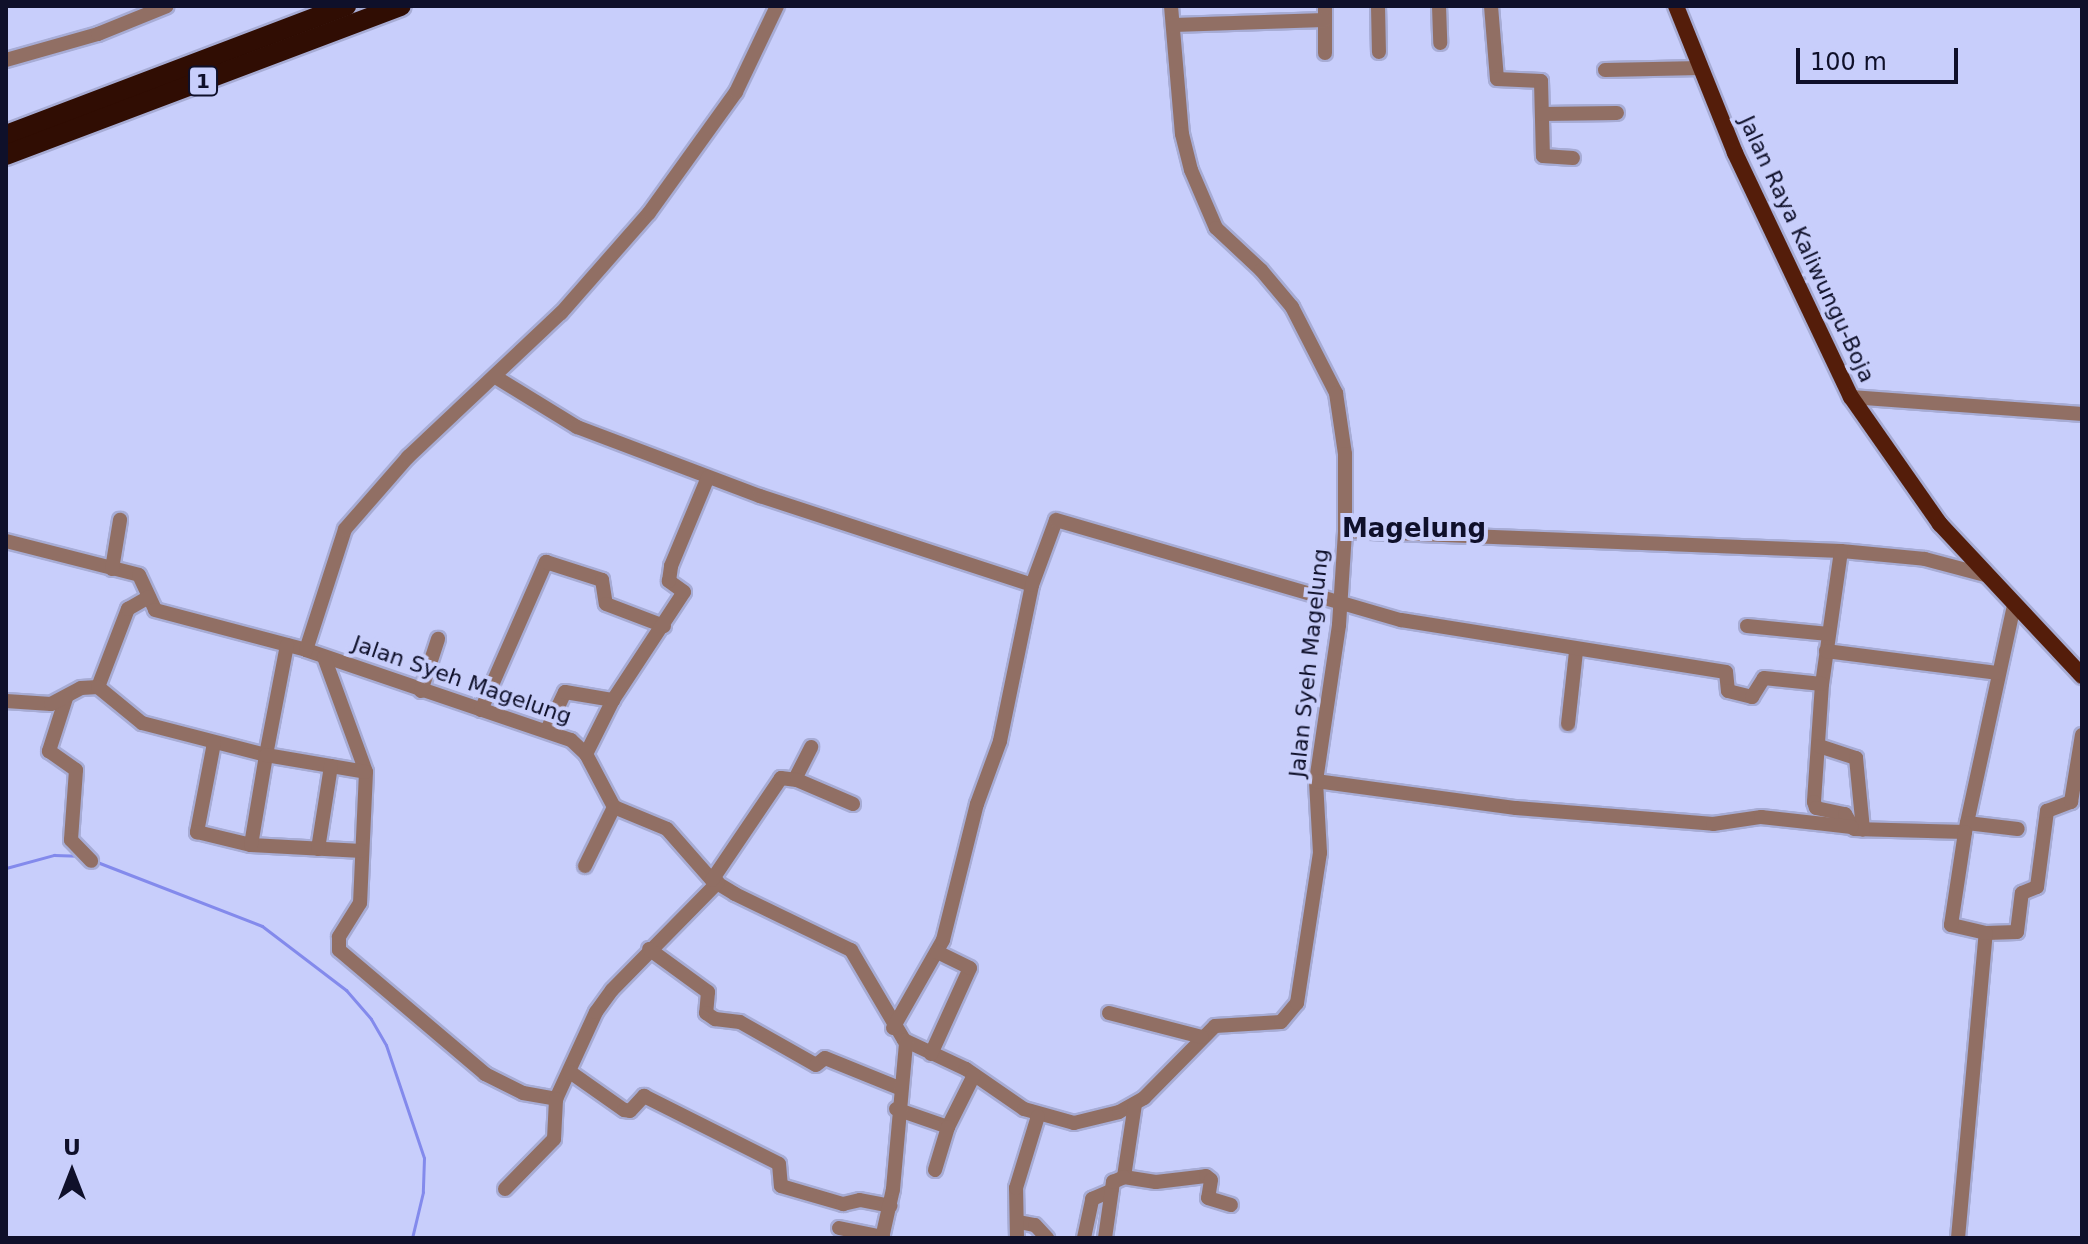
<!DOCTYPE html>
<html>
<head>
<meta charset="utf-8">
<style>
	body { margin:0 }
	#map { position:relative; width:2088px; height:1244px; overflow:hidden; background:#c8cefb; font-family:"DejaVu Sans",sans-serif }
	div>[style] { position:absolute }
	.stream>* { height:3px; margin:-1.5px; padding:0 1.5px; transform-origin:1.5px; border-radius:1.5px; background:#838aec }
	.roads { filter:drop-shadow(2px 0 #a7acd5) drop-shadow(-2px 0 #a7acd5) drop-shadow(0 2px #a7acd5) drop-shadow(0 -2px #a7acd5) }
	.minor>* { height:14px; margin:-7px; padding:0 7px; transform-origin:7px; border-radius:7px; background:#916f64 }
	.major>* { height:16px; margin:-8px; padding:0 8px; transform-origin:8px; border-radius:8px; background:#541d0a }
	.highway>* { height:20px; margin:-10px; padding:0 10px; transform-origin:10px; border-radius:10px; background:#300d03 }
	span { translate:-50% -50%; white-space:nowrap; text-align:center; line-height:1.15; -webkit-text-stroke:8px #c8cefb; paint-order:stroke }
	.shield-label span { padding:2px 6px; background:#c8cefb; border:2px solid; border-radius:6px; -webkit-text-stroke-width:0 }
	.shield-label { font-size:20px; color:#0f102a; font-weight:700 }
	.street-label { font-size:22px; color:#0f102a }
	.quarter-label { font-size:26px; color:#0f102a; font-weight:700 }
	.frame { position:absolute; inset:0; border:8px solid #0f102a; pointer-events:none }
	.north { position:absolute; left:32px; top:1132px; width:80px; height:80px; -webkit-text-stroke:6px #c8cefb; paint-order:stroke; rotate:0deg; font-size:22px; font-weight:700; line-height:32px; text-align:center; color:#0f102a }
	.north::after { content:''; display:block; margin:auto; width:28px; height:36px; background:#0f102a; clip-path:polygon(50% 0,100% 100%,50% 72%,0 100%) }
	.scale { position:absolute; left:1796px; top:48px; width:162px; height:36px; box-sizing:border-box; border:4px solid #0f102a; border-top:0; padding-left:10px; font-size:24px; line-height:28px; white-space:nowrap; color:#0f102a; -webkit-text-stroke:6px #c8cefb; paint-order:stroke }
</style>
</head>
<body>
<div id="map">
	<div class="stream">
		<i style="left:97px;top:862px;width:177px;rotate:21.2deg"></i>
		<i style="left:262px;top:926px;width:106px;rotate:37.3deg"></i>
		<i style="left:346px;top:990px;width:38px;rotate:49deg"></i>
		<i style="left:371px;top:1019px;width:30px;rotate:60deg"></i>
		<i style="left:386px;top:1045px;width:119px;rotate:71.4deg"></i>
		<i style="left:424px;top:1158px;width:34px;rotate:92deg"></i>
		<i style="left:423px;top:1192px;width:47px;rotate:103.4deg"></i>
		<i style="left:6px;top:868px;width:50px;rotate:-15.2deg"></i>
		<i style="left:54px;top:855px;width:24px;rotate:2deg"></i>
	</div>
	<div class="roads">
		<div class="minor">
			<i style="left:1171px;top:6px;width:128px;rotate:85.1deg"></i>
			<i style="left:1182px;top:134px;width:37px;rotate:76deg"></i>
			<i style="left:1191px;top:170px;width:63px;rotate:66.7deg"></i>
			<i style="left:1216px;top:228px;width:62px;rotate:43deg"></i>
			<i style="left:1261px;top:270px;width:48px;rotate:50deg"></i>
			<i style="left:1292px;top:307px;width:97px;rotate:62.9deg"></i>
			<i style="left:1336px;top:393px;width:62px;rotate:81.6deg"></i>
			<i style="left:1345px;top:454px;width:77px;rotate:90deg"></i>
			<i style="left:1325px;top:6px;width:47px;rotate:90deg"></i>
			<i style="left:1378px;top:6px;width:46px;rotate:88.8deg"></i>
			<i style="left:1439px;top:6px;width:37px;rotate:88deg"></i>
			<i style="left:1491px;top:6px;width:73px;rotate:85.3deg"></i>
			<i style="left:1497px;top:79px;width:44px;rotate:2.6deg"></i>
			<i style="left:1541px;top:81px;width:75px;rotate:88.5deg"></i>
			<i style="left:1543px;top:156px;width:30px;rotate:4deg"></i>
			<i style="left:1173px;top:25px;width:152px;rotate:-1.9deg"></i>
			<i style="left:6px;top:60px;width:96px;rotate:-15.8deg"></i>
			<i style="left:98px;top:34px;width:74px;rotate:-22.1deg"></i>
			<i style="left:1605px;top:70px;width:96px;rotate:-1.2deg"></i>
			<i style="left:1542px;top:114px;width:75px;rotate:-0.8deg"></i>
			<i style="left:497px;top:378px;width:94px;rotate:31.5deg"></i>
			<i style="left:577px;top:427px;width:196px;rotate:20.7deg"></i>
			<i style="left:760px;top:496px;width:286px;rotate:18.1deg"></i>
			<i style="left:1851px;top:397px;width:232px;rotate:4.2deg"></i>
			<i style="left:6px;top:541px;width:137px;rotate:14.3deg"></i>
			<i style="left:139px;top:575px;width:38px;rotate:65deg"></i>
			<i style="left:155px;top:610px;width:156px;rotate:14.8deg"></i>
			<i style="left:306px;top:650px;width:280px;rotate:18.8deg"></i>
			<i style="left:571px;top:740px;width:21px;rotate:43deg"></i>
			<i style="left:586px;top:754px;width:60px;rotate:62.2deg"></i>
			<i style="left:614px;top:807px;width:57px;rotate:22.5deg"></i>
			<i style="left:667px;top:829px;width:68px;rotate:48.6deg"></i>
			<i style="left:712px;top:880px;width:27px;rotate:31deg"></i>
			<i style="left:735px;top:894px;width:129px;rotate:25.8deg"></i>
			<i style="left:851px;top:950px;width:104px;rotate:59.5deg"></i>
			<i style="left:904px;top:1040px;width:68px;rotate:25.1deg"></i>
			<i style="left:966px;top:1069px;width:70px;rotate:34.6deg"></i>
			<i style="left:1024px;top:1109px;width:52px;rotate:15.6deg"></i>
			<i style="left:1074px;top:1123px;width:46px;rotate:-13.7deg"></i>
			<i style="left:1119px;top:1112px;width:29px;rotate:-29deg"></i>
			<i style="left:1144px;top:1098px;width:101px;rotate:-45.4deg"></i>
			<i style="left:1215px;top:1026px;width:66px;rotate:-3.5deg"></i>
			<i style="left:1281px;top:1022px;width:25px;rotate:-50deg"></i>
			<i style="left:1297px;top:1003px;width:152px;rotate:-81.3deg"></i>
			<i style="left:1320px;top:853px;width:72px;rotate:-93.2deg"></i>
			<i style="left:1316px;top:781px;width:158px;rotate:-81.6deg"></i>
			<i style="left:1339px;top:625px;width:94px;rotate:-86.3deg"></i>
			<i style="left:1345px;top:531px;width:496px;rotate:2.3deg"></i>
			<i style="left:1841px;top:551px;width:84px;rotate:5.4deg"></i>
			<i style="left:1925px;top:559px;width:62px;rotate:14.9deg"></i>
			<i style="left:1841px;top:551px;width:134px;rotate:98.1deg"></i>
			<i style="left:1822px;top:684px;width:118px;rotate:93.9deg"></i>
			<i style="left:1814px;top:802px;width:6px;rotate:72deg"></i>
			<i style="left:1816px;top:808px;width:30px;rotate:12deg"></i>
			<i style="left:1845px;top:814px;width:17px;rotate:59deg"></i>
			<i style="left:1854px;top:829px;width:111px;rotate:1.5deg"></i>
			<i style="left:1965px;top:832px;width:231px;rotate:-77.8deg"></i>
			<i style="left:112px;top:569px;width:50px;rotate:-80.7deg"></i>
			<i style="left:1747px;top:626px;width:82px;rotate:5.6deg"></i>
			<i style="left:306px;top:650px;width:127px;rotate:-72.1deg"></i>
			<i style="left:345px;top:529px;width:96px;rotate:-48.8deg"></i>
			<i style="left:408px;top:457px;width:210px;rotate:-43.3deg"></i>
			<i style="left:561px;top:313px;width:133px;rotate:-48.7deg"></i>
			<i style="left:649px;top:213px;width:149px;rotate:-54.3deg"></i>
			<i style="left:736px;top:92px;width:95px;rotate:-64.5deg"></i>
			<i style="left:1826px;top:651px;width:172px;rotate:7.3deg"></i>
			<i style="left:324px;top:657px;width:122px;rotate:69.9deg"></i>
			<i style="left:366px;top:772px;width:131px;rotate:92.6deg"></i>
			<i style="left:360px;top:903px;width:40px;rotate:122deg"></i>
			<i style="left:339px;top:937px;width:13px;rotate:90deg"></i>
			<i style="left:339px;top:950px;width:192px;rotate:40.3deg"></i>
			<i style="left:485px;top:1074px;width:42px;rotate:26.6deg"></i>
			<i style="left:523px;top:1093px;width:34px;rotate:10deg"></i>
			<i style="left:556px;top:1099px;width:96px;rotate:-65.3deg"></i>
			<i style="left:596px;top:1012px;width:27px;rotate:-54deg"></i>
			<i style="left:612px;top:990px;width:151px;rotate:-45.5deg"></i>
			<i style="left:98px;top:687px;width:84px;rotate:-69deg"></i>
			<i style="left:128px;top:609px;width:24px;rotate:-30deg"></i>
			<i style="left:421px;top:691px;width:55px;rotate:-71.9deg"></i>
			<i style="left:66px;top:698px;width:56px;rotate:107.8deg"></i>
			<i style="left:49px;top:751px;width:33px;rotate:35deg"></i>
			<i style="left:76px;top:770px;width:70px;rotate:94.1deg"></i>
			<i style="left:71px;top:840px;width:29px;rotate:46deg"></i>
			<i style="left:6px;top:701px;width:45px;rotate:3.8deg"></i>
			<i style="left:51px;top:704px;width:34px;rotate:-28deg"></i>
			<i style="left:81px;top:688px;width:17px;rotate:-3deg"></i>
			<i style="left:98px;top:687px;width:57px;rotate:39.3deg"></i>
			<i style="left:142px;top:723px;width:128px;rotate:14.5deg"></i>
			<i style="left:266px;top:755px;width:112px;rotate:-79.2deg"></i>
			<i style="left:481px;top:710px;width:162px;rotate:-66.3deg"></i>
			<i style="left:546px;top:562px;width:59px;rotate:17.8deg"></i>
			<i style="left:602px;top:580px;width:24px;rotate:81deg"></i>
			<i style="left:606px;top:604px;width:62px;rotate:20.8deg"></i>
			<i style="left:1568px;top:724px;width:73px;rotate:-83.7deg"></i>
			<i style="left:547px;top:730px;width:42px;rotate:-64.7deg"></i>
			<i style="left:565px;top:692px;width:49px;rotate:9.5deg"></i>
			<i style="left:214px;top:743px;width:91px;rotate:100.8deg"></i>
			<i style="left:197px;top:832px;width:56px;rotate:13.5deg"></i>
			<i style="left:251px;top:845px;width:111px;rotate:3.1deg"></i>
			<i style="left:1819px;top:746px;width:39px;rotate:18deg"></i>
			<i style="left:1856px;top:758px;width:72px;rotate:84.4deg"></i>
			<i style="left:586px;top:754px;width:60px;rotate:-63.4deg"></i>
			<i style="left:613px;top:700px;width:129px;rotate:-56.7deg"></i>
			<i style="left:684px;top:592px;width:19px;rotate:-144deg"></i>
			<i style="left:669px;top:581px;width:15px;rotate:-82deg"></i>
			<i style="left:671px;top:566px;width:96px;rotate:-67.4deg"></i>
			<i style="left:795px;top:779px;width:36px;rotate:-63deg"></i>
			<i style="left:1316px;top:781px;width:202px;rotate:7.7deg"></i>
			<i style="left:1516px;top:808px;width:198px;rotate:4.6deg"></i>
			<i style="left:1713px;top:824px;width:49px;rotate:-8.3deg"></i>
			<i style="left:1761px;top:817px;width:91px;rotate:6.3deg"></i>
			<i style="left:1967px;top:823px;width:51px;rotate:6.7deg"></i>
			<i style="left:251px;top:845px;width:91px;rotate:-80.5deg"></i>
			<i style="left:266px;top:755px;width:101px;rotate:9.6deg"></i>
			<i style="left:318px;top:849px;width:84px;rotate:-81.1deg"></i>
			<i style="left:585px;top:866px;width:66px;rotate:-63.8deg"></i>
			<i style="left:712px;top:880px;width:123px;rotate:-55.9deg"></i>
			<i style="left:781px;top:778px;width:16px;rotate:7deg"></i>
			<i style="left:797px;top:780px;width:61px;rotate:23.2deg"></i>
			<i style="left:1986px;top:933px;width:31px;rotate:-2deg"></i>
			<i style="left:2017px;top:932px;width:39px;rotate:-83deg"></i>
			<i style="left:2022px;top:893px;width:16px;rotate:-22deg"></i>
			<i style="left:2037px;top:887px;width:77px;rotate:-82.5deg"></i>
			<i style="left:2047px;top:811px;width:26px;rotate:-21deg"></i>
			<i style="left:2071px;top:802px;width:68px;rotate:-80.7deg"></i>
			<i style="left:649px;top:949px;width:73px;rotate:36.1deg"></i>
			<i style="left:708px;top:992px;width:21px;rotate:95deg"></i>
			<i style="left:706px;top:1013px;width:11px;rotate:34deg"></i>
			<i style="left:715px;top:1019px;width:25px;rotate:7deg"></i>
			<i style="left:740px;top:1022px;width:87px;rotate:29.5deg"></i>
			<i style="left:816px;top:1065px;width:11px;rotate:-38deg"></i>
			<i style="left:825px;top:1058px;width:80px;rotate:22.1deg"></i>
			<i style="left:1109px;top:1013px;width:96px;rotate:14.5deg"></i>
			<i style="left:893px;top:1028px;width:101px;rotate:-60.4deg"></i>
			<i style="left:943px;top:940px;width:140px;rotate:-76deg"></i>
			<i style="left:977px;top:804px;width:67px;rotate:-69.9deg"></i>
			<i style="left:1000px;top:741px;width:159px;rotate:-78.4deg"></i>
			<i style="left:1032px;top:585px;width:69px;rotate:-69.7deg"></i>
			<i style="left:1056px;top:520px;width:359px;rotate:16.2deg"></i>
			<i style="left:1401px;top:620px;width:329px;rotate:9.1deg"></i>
			<i style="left:1726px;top:672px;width:19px;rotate:84deg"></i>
			<i style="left:1728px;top:691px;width:25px;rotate:14deg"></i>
			<i style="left:1752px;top:697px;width:22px;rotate:-58deg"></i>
			<i style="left:1764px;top:678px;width:58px;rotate:5.9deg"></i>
			<i style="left:931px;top:1054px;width:94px;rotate:-65.6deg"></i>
			<i style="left:970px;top:968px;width:37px;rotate:-154deg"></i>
			<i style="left:570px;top:1072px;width:66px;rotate:35.1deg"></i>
			<i style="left:624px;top:1110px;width:6px;rotate:9deg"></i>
			<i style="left:630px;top:1111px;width:21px;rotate:-47deg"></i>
			<i style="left:644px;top:1096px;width:151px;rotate:26.7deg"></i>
			<i style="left:779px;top:1164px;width:22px;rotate:85deg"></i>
			<i style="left:781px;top:1186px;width:65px;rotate:16.2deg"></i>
			<i style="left:843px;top:1204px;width:17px;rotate:-13deg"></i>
			<i style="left:860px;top:1200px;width:31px;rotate:11deg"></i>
			<i style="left:1135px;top:1104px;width:74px;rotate:98.6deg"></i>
			<i style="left:1124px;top:1177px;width:32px;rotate:9deg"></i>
			<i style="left:1156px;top:1182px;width:50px;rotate:-6.8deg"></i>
			<i style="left:1206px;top:1176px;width:6px;rotate:39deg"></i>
			<i style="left:1211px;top:1180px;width:18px;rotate:99deg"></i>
			<i style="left:1208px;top:1198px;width:24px;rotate:17deg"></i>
			<i style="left:896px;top:1109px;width:55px;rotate:19.1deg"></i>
			<i style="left:948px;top:1127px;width:58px;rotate:-63.4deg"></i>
			<i style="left:935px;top:1170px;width:45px;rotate:-73.2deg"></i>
			<i style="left:505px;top:1189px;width:70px;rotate:-45.6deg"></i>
			<i style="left:554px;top:1139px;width:40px;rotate:-87.1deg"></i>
			<i style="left:1019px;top:1222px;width:16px;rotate:11deg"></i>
			<i style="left:1035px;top:1225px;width:18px;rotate:47deg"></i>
			<i style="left:839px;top:1228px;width:45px;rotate:11.6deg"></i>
			<i style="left:882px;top:1238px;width:50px;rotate:-77.3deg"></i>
			<i style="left:893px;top:1189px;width:148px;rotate:-84.9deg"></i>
			<i style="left:1017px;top:1238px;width:50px;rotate:-91.1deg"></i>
			<i style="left:1016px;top:1188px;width:75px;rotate:-73deg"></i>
			<i style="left:1084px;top:1238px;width:40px;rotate:-78deg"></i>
			<i style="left:1092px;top:1199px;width:21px;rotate:-23deg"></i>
			<i style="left:1105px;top:1238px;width:57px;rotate:-81.9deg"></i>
			<i style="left:1113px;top:1182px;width:12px;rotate:-24deg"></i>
			<i style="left:1958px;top:1238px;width:306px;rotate:-84.8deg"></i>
			<i style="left:1986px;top:933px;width:36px;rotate:-167deg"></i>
			<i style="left:1951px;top:925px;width:94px;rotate:-81.4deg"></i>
		</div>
		<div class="major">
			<i style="left:1676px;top:6px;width:158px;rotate:68.1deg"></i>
			<i style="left:1735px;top:153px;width:270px;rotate:64.6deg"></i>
			<i style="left:1851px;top:397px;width:155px;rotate:55deg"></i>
			<i style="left:1940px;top:524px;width:208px;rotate:46.9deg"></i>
		</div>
		<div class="highway">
			<i style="left:6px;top:135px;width:364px;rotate:-20.8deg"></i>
			<i style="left:6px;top:155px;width:422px;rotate:-20.7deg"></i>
		</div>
	</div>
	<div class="shield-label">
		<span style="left:203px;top:81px">1</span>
	</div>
	<div class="street-label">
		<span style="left:1807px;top:249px;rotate:65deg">Jalan Raya Kaliwungu-Boja</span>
		<span style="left:1309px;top:663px;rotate:-84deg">Jalan Syeh Magelung</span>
		<span style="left:462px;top:680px;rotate:19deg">Jalan Syeh Magelung</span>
	</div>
	<div class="quarter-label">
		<span style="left:1414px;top:529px">Magelung</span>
	</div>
	<div class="frame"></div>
	<div class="north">U</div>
	<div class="scale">100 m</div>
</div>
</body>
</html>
